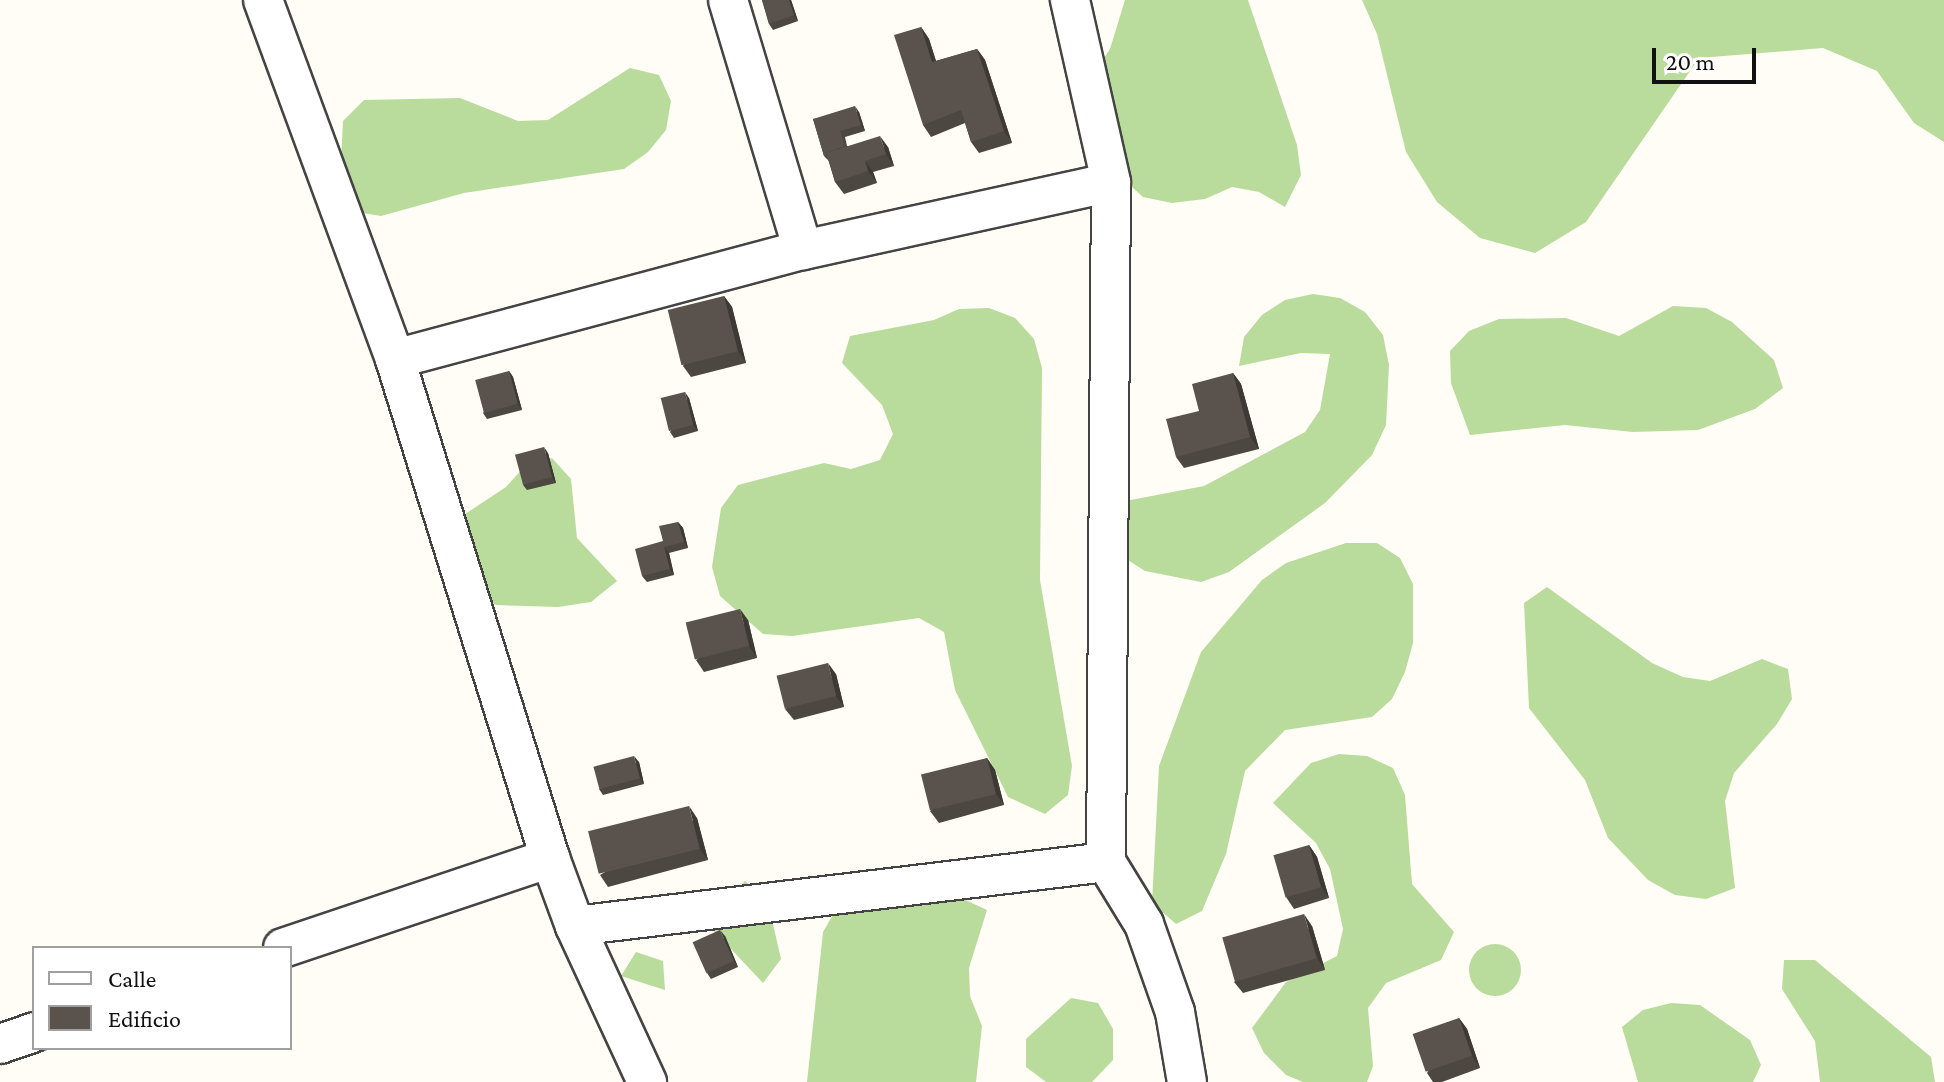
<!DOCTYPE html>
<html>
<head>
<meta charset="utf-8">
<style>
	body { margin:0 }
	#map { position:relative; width:1944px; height:1082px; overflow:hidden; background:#fffdf5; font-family:"Crimson Pro",serif }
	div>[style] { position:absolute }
	.forest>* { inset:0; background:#b9dc9c }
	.round { border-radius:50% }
	.roads { filter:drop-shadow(2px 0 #444) drop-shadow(-2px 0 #444) drop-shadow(0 2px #444) drop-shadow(0 -2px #444) }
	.street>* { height:38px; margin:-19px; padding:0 19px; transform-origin:19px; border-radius:19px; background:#fff }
	.wall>* { inset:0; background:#4d4742 }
	.shaded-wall>* { inset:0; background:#3f3936 }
	.building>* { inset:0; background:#5a524d; transform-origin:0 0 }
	span { translate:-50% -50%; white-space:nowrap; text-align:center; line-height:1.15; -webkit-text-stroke:8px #fff; paint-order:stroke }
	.legend { position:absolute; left:32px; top:946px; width:260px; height:104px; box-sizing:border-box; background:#fff; border:2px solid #a0a0a0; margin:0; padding:10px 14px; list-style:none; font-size:24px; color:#111 }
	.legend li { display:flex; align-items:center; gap:16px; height:40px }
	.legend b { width:40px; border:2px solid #a0a0a0 }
	.scale { position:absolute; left:1652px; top:48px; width:104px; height:36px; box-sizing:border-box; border:4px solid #111; border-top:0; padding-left:10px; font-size:24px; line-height:28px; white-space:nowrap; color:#111; -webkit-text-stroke:6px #fff; paint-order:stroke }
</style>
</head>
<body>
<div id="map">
	<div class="forest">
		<i style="clip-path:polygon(1125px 0,1248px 0,1297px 145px,1301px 175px,1285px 207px,1259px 192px,1232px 187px,1205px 199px,1172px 203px,1143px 197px,1121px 177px,1094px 73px,1110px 49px)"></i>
		<i style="clip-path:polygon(1362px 0,1944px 0,1944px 142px,1914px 123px,1877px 71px,1823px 48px,1699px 58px,1586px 222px,1535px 253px,1480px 238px,1437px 202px,1406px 152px,1377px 34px)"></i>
		<i style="clip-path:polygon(630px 68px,659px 75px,671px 101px,666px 130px,648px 152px,624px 169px,464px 193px,381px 216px,350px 211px,340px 181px,343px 121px,364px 100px,460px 98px,518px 121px,548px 120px)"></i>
		<i style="clip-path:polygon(1313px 294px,1340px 298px,1365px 312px,1383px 335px,1389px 365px,1386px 425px,1372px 455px,1325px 503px,1229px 572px,1201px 582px,1145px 571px,1120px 555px,1120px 502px,1204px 486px,1305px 432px,1320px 410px,1330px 354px,1301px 353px,1239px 366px,1244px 337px,1262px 315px,1285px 300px)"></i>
		<i style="clip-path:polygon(1673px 306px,1706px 308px,1732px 322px,1774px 360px,1783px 388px,1755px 409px,1698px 430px,1633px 432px,1565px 425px,1470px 435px,1451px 383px,1450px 351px,1469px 331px,1499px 319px,1566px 318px,1619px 336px)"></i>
		<i style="clip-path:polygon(989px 308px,1015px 318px,1034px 339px,1042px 368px,1040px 580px,1072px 766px,1068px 795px,1045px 814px,1008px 797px,955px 690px,944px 632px,919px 618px,792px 636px,763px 634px,720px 596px,712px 567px,721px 508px,738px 485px,824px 463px,851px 469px,880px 460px,893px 434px,882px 405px,842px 363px,850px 336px,934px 320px,959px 309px)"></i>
		<i style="clip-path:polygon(552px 458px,571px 479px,577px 538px,617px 581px,591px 602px,558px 607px,496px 605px,468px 592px,459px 518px,506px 487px,525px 466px)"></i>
		<i style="clip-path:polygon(1346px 543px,1377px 543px,1400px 558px,1413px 584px,1413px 643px,1405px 672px,1392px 699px,1372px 717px,1285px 730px,1245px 771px,1226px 854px,1202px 911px,1176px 924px,1152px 903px,1159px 766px,1201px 652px,1262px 580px,1286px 563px)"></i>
		<i style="clip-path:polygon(1547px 587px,1652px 663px,1683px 677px,1710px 681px,1762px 659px,1788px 669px,1792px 699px,1777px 724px,1734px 773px,1725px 801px,1735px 888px,1706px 899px,1675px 895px,1648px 880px,1608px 838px,1585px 780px,1529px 708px,1524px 603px)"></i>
		<i style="clip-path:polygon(1339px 754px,1367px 756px,1393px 768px,1405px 795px,1412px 884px,1454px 932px,1441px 960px,1386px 983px,1368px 1008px,1373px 1066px,1367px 1082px,1303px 1082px,1286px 1075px,1264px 1053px,1252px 1028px,1286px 982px,1337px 956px,1343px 929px,1330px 869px,1316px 843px,1273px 803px,1311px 763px)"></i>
		<i style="clip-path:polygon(745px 881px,767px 898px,781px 959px,763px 983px,714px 931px,725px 903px)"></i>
		<i style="clip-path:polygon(959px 897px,987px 910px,969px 968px,970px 996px,982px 1026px,976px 1082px,807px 1082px,823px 932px,838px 906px)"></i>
		<i class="round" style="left:1469px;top:944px;width:52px;height:52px"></i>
		<i style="clip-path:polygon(636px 952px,663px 961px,665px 990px,621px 976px)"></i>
		<i style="clip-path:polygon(1784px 960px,1815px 960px,1931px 1057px,1935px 1082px,1820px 1082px,1815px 1041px,1782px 989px)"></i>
		<i style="clip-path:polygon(1071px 998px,1098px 1003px,1113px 1029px,1113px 1060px,1092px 1082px,1046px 1082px,1026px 1067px,1026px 1039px)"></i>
		<i style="clip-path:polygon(1671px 1003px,1700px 1005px,1750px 1040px,1761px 1065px,1753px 1082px,1638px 1082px,1622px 1027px,1643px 1010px)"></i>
	</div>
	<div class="roads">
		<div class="street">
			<i style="left:263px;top:0;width:382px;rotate:69.8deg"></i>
			<i style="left:395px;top:359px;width:523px;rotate:72.74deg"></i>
			<i style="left:550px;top:858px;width:72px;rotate:69.8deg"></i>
			<i style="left:575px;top:926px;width:172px;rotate:65.2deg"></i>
			<i style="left:728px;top:0;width:261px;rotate:73.3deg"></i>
			<i style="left:395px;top:359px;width:422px;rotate:-15deg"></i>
			<i style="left:803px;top:250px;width:315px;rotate:-12.4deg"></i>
			<i style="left:1106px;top:862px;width:73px;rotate:58.5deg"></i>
			<i style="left:1144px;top:924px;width:93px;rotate:70.6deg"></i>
			<i style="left:1175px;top:1012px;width:71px;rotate:80.3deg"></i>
			<i style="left:575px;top:926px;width:535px;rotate:-6.87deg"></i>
			<i style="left:1106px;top:862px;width:680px;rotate:-89.58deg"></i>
			<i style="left:1111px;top:182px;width:187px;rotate:-102.7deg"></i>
			<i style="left:283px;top:948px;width:282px;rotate:-18.6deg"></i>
			<i style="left:0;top:1044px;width:36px;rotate:-19deg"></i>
		</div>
	</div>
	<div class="wall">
		<i style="clip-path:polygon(762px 0,791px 0,798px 21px,773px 30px,769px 24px)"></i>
		<i style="clip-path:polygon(921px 27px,929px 39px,936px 61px,977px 49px,985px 60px,1012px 143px,979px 153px,971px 142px,965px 123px,931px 137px,923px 125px)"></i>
		<i style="clip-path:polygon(859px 112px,865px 131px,845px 137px,847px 146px,888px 147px,894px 166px,873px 172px,877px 183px,844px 194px,835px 182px,829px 161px,824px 156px,813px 119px)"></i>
		<i style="clip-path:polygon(724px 296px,732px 307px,746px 363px,691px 377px,683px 366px)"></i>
		<i style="clip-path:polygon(509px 371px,513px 377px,522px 410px,487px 419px,483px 413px)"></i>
		<i style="clip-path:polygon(1233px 373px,1241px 384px,1259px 449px,1184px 468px,1176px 457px)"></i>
		<i style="clip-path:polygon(689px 398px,698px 431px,674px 438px,670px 432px)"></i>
		<i style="clip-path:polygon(548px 453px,556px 483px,527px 490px,523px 485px)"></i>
		<i style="clip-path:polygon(678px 522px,683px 528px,688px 548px,669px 553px,674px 575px,647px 582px,642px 576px)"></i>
		<i style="clip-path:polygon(748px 620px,757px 658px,704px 672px,696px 660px)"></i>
		<i style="clip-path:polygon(836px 674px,844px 707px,794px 720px,785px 709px)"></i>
		<i style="clip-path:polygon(987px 758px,995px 770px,1004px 805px,939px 823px,930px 811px)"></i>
		<i style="clip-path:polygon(639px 762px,644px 784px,603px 795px,599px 789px)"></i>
		<i style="clip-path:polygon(697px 818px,708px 860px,608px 887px,600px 875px)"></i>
		<i style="clip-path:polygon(1309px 845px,1317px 857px,1329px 898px,1294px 909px,1286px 897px)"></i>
		<i style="clip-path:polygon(1312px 926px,1325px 970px,1243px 993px,1234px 982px)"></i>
		<i style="clip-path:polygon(725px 936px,738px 967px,711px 979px,707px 973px)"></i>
		<i style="clip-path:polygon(1459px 1018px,1467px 1029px,1480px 1068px,1442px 1082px,1433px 1082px,1427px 1073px)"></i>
	</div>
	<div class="shaded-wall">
		<i style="clip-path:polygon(789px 0,791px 0,798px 21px,794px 15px)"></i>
		<i style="clip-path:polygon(921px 27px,929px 39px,940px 74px,932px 62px)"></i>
		<i style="clip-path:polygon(977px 49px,985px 60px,1012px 143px,1004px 131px)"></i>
		<i style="clip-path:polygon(855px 106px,859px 112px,865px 131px,861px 125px)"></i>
		<i style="clip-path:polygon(880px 136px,888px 147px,894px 166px,886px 154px)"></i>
		<i style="clip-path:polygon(865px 161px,873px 172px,877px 183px,868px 171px)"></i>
		<i style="clip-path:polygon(724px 296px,732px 307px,746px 363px,738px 351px)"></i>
		<i style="clip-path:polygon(509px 371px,513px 377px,522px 410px,518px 404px)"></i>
		<i style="clip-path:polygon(1233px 373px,1241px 384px,1259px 449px,1250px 437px)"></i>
		<i style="clip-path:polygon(685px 392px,689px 398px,698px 431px,693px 425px)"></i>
		<i style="clip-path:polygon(544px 447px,548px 453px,556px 483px,552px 477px)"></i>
		<i style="clip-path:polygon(678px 522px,683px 528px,688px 548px,684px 542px)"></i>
		<i style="clip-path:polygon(664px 547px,669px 553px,674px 575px,670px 569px)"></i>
		<i style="clip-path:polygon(740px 609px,748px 620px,757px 658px,749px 646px)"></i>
		<i style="clip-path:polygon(828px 663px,836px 674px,844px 707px,836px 696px)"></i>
		<i style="clip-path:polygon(634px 756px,639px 762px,644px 784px,640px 778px)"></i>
		<i style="clip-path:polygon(987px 758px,995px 770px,1004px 805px,996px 794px)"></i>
		<i style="clip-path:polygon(689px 806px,697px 818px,708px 860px,700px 849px)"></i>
		<i style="clip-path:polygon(1309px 845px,1317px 857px,1329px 898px,1321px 887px)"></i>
		<i style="clip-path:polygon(1304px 914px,1312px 926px,1325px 970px,1317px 958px)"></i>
		<i style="clip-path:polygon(720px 930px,725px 936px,738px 967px,734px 961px)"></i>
		<i style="clip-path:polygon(1459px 1018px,1467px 1029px,1480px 1068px,1472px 1056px)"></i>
	</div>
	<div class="building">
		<i style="clip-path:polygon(762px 0,789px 0,794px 15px,769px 24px)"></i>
		<i style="clip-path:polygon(921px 27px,932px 62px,977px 49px,1004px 131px,971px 142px,961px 110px,923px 125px,894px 35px)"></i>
		<i style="clip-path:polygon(855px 106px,861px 125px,840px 131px,845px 146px,826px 153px,827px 155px,824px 156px,813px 119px)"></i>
		<i style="clip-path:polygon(880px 136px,886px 154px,865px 161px,868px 171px,835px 182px,826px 153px)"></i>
		<i style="left:724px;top:296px;width:57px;height:58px;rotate:76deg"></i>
		<i style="left:509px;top:371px;width:34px;height:35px;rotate:75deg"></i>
		<i style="clip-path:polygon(1233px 373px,1250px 437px,1176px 457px,1166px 419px,1199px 411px,1192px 384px)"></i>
		<i style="left:685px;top:392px;width:34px;height:25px;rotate:76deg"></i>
		<i style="left:544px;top:447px;width:31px;height:30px;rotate:75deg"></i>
		<i style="clip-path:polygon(678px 522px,684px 542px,664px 547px,670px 569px,642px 576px,635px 549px,663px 541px,659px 526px)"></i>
		<i style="left:740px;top:609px;width:38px;height:56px;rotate:76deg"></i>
		<i style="left:828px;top:663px;width:34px;height:53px;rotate:76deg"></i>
		<i style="left:634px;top:756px;width:23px;height:42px;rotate:75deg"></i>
		<i style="left:987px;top:758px;width:37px;height:68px;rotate:76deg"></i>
		<i style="left:689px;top:806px;width:44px;height:104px;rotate:76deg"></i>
		<i style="left:1309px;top:845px;width:44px;height:37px;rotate:74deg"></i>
		<i style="left:1304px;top:914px;width:46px;height:85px;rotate:74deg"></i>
		<i style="left:720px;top:930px;width:34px;height:30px;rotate:66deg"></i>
		<i style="left:1459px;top:1018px;width:40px;height:49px;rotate:71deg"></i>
	</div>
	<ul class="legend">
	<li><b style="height:10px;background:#fff"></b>Calle</li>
	<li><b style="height:22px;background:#5a524d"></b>Edificio</li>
	</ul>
	<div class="scale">20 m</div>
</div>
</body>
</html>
